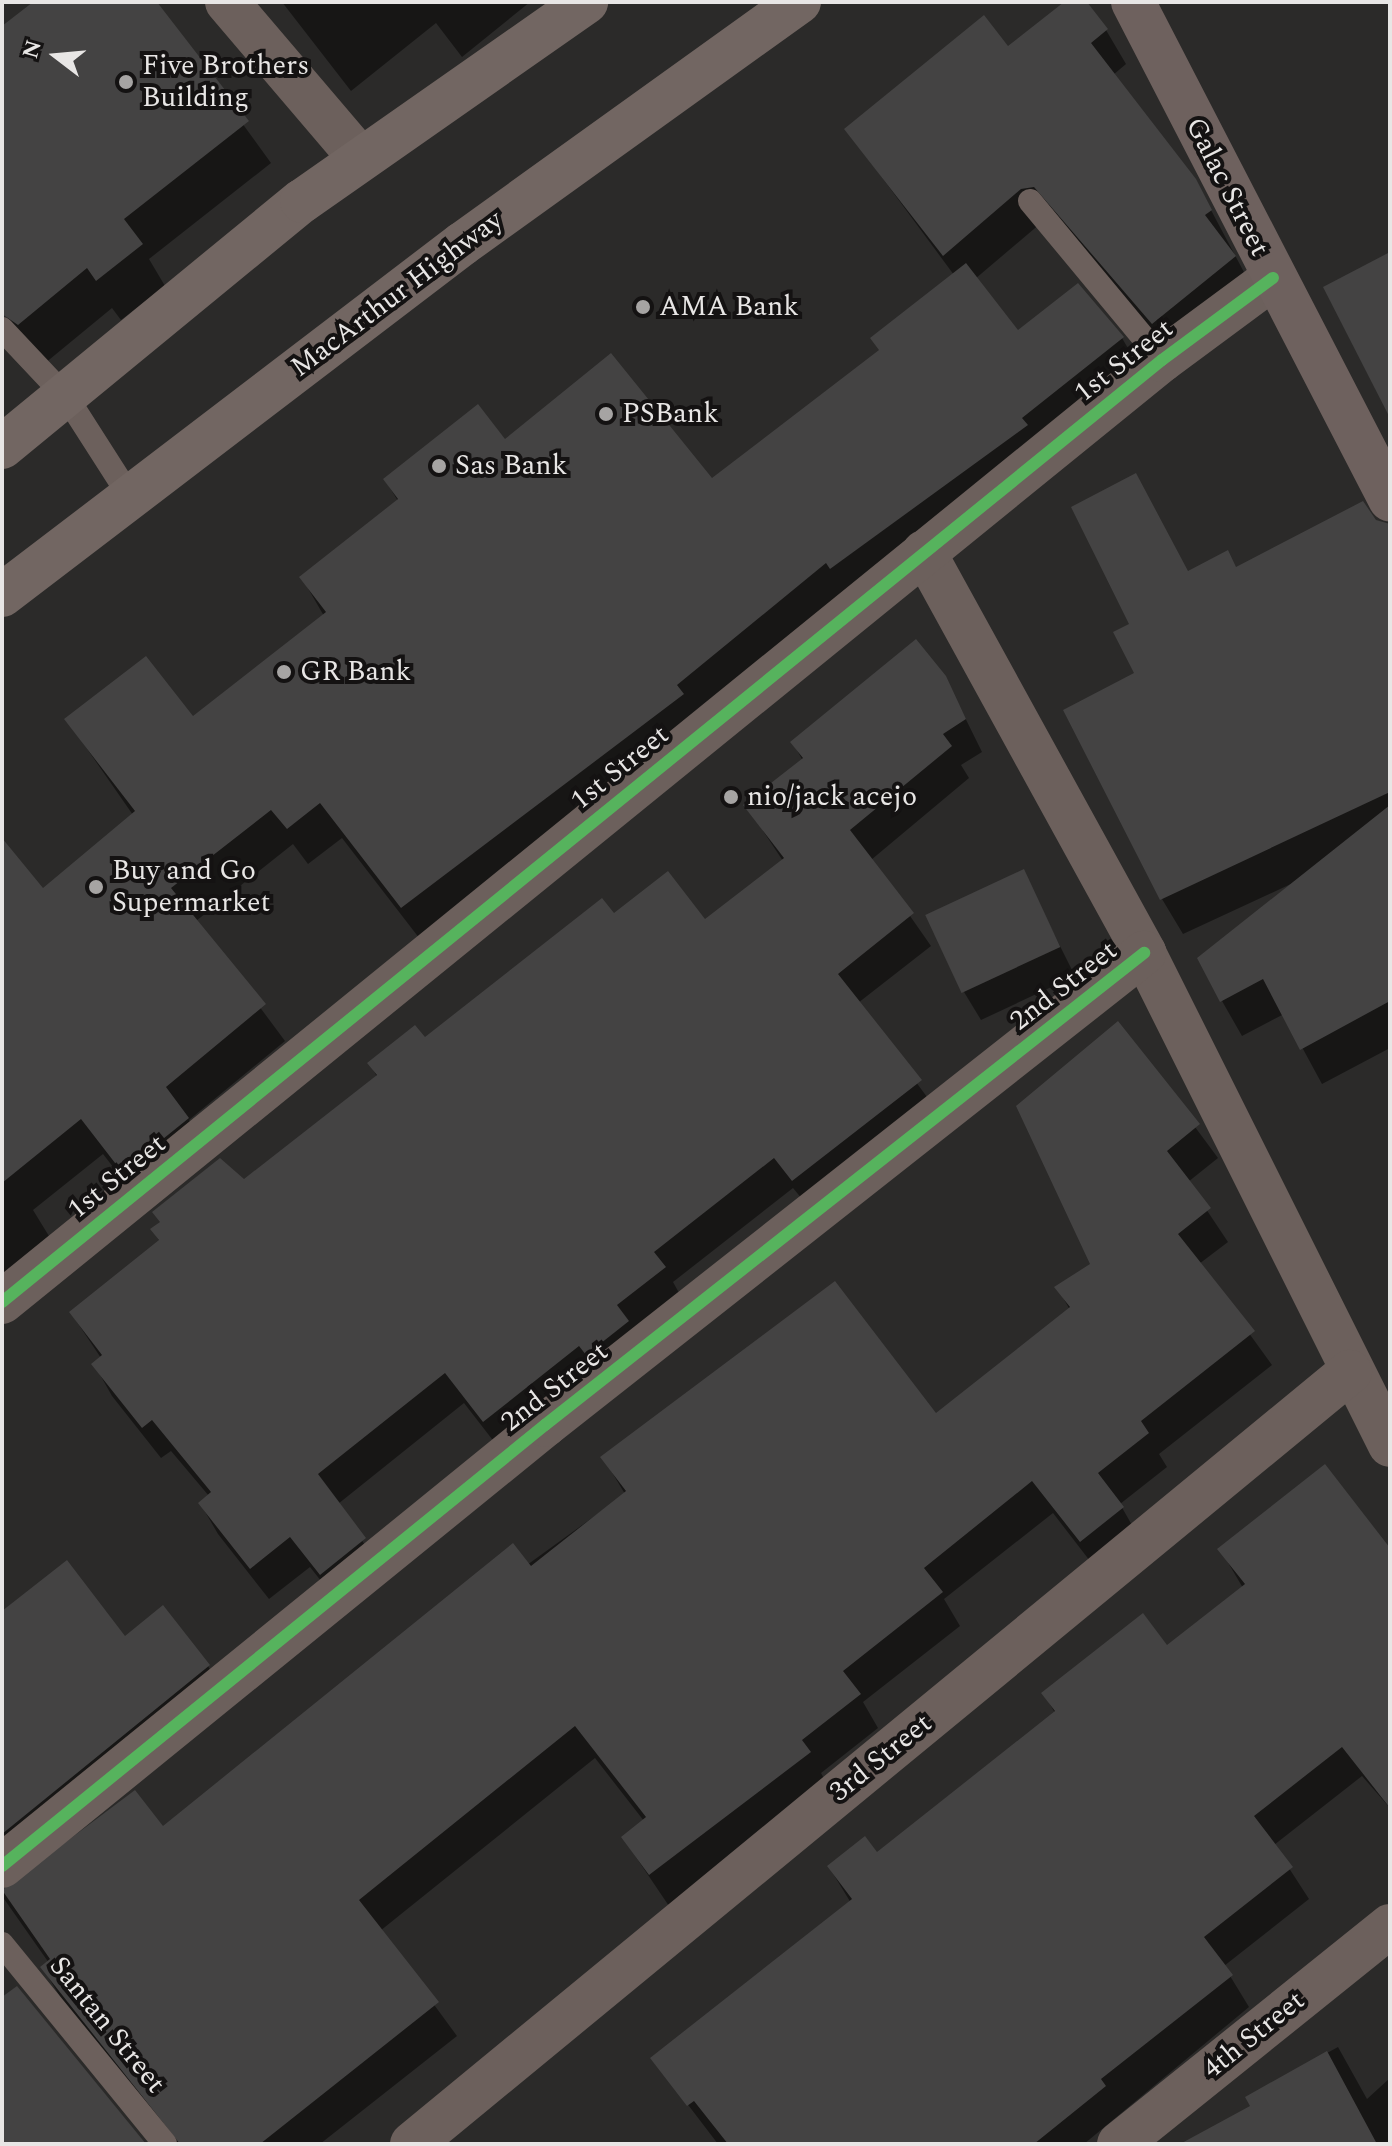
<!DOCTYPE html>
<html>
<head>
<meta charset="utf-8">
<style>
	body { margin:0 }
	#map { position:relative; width:1392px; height:2146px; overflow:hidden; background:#2b2a29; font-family:Spectral,serif }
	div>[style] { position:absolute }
	.shadow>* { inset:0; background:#0007 }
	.building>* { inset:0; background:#444343; transform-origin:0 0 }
	.lane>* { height:24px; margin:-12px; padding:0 12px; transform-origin:12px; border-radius:12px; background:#6c605c }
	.street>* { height:44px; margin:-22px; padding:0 22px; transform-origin:22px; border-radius:22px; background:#6c605c }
	.secondary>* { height:44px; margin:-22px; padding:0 22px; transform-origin:22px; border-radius:22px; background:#6e615e }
	.highway>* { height:44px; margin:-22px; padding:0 22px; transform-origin:22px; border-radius:22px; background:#726662 }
	.cycleway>* { height:12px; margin:-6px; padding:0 6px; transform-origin:6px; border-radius:6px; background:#56b35d }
	.dots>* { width:22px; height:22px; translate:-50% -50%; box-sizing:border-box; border:4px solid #141212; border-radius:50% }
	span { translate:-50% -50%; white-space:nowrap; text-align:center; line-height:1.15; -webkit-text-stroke:8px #141212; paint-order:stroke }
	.poi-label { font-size:28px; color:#e8e6e5 }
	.left { translate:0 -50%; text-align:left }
	.street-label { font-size:28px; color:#e8e6e5 }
	.frame { position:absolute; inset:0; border:4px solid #e8e6e5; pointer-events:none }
	.north { position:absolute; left:16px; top:16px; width:80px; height:80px; -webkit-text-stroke:6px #141212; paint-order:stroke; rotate:286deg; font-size:22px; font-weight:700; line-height:32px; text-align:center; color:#e8e6e5 }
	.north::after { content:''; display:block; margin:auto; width:28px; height:36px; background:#e8e6e5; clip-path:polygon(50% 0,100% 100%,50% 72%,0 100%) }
</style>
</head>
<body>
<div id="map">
	<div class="shadow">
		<i style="clip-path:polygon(36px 2px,154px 2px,271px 163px,149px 259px,165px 286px,121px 320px,112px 308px,44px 364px,2px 311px,2px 29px)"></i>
		<i style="clip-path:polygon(282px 2px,530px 2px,462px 57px,436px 23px,351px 91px)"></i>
		<i style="clip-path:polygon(1068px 2px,1085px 2px,1106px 30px,1126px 64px,1113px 75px,1195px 180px,1254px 291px,1172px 356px,1041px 223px,975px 279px,1017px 333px,1122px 338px,1143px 374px,423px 943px,342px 838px,308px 864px,293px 844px,196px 921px,285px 1041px,189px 1120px,208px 1155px,144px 1207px,103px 1154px,33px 1210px,60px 1254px,2px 1300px,2px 869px,43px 891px,133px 815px,67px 720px,192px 719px,324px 616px,302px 578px,398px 501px,385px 480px,505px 442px,712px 481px,880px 351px,954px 275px,847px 130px,1007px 48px)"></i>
		<i style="clip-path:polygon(1237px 569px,1390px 607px,1390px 1048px,1322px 1084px,1284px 1014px,1242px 1036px,1222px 1001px,1293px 883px,1183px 934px,1162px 899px,1131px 625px,1188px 573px)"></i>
		<i style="clip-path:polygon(945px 677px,982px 752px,961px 765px,969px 778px,871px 860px,931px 946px,858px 1003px,938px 1112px,812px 1211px,793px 1188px,673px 1282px,683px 1300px,502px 1452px,464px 1403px,338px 1504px,382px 1571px,340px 1605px,310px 1567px,269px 1599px,218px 1534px,200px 1503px,209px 1496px,171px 1451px,161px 1458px,112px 1396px,94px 1364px,101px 1358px,71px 1313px,160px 1242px,153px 1230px,244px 1182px,377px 1077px,370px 1063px,424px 1040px,614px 916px,704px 922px,783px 861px,746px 805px,803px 761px,793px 743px)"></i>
		<i style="clip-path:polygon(1023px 872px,1075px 976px,981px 1020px,964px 992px)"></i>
		<i style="clip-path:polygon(1118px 1023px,1218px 1158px,1188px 1182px,1228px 1242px,1199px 1264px,1272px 1365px,1159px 1454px,1167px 1467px,1120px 1504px,1141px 1541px,1100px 1574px,1053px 1513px,944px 1599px,960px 1626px,863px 1702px,878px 1728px,821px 1773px,828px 1786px,669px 1906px,623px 1838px,644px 1821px,595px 1758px,380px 1931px,457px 2036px,320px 2144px,177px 2144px,62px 2000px,43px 1968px,49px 1963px,2px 1896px,2px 1614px,125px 1638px,208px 1666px,229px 1702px,2px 1891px,163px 1829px,625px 1494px,610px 1469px,936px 1416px,1070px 1310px,1057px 1287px,1093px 1265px)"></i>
		<i style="clip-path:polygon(1220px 1549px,1390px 1553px,1390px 1808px,1362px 1776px,1274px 1845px,1309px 1899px,1224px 1966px,1249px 2007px,1084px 2144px,718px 2144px,653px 2059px,851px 1903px,829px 1867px,877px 1855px,1055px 1713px,1044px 1694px,1166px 1647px,1243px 1588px)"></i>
		<i style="clip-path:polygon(1338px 2047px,1367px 2099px,1390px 2078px,1390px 2144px,1205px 2144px,1252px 2106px,1247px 2097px)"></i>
	</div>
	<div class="building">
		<i style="clip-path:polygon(33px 2px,157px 2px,249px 121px,124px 219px,143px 244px,96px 281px,87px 268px,18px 325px,2px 314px,2px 26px)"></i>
		<i style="clip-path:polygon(1064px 2px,1087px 2px,1108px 29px,1091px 43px,1196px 179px,1212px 210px,1205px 215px,1236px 256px,1152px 324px,1034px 187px,1021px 189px,943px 256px,844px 129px,984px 15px,1008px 46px)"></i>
		<i style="clip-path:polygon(1390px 252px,1390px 418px,1323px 287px)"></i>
		<i style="clip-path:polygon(966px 263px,1018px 330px,1078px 283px,1124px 337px,1022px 418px,1028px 425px,830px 569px,826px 563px,677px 685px,684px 694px,401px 908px,320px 803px,287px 829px,271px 810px,171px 888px,266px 1004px,166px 1087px,189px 1118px,122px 1172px,81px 1119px,2px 1183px,2px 838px,43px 888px,135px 811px,64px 719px,146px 656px,193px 716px,326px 612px,299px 577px,398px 499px,383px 479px,478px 404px,505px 439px,611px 353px,712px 478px,879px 350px,870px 338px)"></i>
		<i style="clip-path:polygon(1136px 473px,1188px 571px,1228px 550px,1236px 567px,1363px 501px,1376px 520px,1390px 524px,1390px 792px,1160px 900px,1063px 710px,1134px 673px,1113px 632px,1129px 624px,1071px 507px)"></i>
		<i style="clip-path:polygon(916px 639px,946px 676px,966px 719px,943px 734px,952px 746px,850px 830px,914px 913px,838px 974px,922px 1080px,792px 1181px,774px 1158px,654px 1252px,666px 1267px,617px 1305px,629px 1321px,586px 1355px,579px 1346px,483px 1422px,445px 1373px,318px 1474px,366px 1538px,320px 1575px,290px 1537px,250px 1569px,198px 1503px,211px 1492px,152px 1420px,142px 1428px,91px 1364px,102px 1355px,69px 1312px,159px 1240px,150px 1229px,160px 1222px,152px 1212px,220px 1158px,244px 1179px,377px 1075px,367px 1063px,415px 1025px,425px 1037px,602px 898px,614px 913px,668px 871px,705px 919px,784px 858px,743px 805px,803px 758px,790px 742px)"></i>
		<i style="clip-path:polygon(1390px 805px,1390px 1001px,1300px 1050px,1263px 979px,1220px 1002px,1197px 958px)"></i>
		<i style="left:1024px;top:869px;width:86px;height:109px;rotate:65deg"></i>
		<i style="clip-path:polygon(1118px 1021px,1200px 1124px,1167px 1151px,1211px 1208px,1178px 1234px,1255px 1331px,1141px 1421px,1149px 1433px,1098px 1473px,1124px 1507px,1080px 1542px,1032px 1481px,924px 1568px,943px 1592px,843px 1671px,861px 1694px,802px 1740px,811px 1752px,649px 1875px,621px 1837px,646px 1817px,575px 1726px,359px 1900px,439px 2002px,260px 2144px,180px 2144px,40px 1967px,50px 1959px,2px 1890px,135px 1790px,163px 1826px,513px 1543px,531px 1566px,626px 1491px,600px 1457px,835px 1281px,936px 1413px,1070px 1307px,1054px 1287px,1090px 1264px,1016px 1106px)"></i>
		<i style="clip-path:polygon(1325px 1464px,1390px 1548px,1390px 1808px,1342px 1747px,1254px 1816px,1293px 1867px,1204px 1937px,1233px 1975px,1101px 2079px,1106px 2086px,1034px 2144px,728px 2144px,694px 2101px,687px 2106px,650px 2058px,852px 1899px,827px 1866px,865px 1836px,877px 1852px,1055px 1711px,1041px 1693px,1143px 1613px,1167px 1645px,1245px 1584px,1217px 1549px)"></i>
		<i style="clip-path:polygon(67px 1560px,125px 1636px,163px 1605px,210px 1665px,2px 1834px,2px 1611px)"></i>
		<i style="clip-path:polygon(17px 1986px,146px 2144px,2px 2144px,2px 1997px)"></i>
		<i style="clip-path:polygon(1327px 2051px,1377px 2144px,1180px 2144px,1250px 2106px,1245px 2097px)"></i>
	</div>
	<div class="lane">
		<i style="left:1030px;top:201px;width:207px;rotate:50.3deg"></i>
		<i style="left:2px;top:329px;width:95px;rotate:46.7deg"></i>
		<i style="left:67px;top:398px;width:115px;rotate:57.4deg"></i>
		<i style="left:2px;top:1944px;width:258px;rotate:50.8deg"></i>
	</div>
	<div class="street">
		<i style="left:227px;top:2px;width:205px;rotate:49.6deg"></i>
		<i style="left:924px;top:552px;width:457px;rotate:61.2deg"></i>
		<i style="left:1144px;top:953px;width:550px;rotate:63.43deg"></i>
		<i style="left:2px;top:1302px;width:1494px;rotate:-39.08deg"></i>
		<i style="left:1162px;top:360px;width:138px;rotate:-36.5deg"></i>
		<i style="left:2px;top:1866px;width:700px;rotate:-39.08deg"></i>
		<i style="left:545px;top:1425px;width:763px;rotate:-38.24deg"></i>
		<i style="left:412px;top:2144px;width:1215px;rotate:-39.46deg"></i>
		<i style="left:1119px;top:2144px;width:348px;rotate:-38.8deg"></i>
	</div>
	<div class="secondary">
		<i style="left:1133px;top:2px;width:560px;rotate:62.66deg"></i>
	</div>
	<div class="highway">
		<i style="left:2px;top:447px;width:388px;rotate:-39.4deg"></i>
		<i style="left:302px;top:201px;width:347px;rotate:-35deg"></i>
		<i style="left:2px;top:595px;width:579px;rotate:-37.35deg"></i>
		<i style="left:462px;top:244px;width:415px;rotate:-35.7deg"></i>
	</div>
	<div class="cycleway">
		<i style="left:2px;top:1302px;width:1494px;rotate:-39.08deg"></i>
		<i style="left:1162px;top:360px;width:138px;rotate:-36.5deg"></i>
		<i style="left:2px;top:1866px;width:700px;rotate:-39.08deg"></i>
		<i style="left:545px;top:1425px;width:763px;rotate:-38.24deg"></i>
	</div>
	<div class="dots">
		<i style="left:126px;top:82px;background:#a6a4a3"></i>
		<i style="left:643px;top:307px;background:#a6a4a3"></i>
		<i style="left:606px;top:414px;background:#a6a4a3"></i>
		<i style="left:439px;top:466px;background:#a6a4a3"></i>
		<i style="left:284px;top:672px;background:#a6a4a3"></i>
		<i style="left:731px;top:797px;background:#a6a4a3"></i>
		<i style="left:96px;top:887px;background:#a6a4a3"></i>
	</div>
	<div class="poi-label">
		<span class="left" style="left:142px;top:82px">Five Brothers<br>Building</span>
		<span class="left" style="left:659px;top:307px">AMA Bank</span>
		<span class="left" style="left:622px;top:414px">PSBank</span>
		<span class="left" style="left:455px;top:466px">Sas Bank</span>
		<span class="left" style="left:300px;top:672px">GR Bank</span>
		<span class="left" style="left:747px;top:797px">nio/jack acejo</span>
		<span class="left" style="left:112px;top:887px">Buy and Go<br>Supermarket</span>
	</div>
	<div class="street-label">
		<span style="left:1227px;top:187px;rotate:63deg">Galac Street</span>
		<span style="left:397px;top:294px;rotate:-37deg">MacArthur Highway</span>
		<span style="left:1124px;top:361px;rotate:-38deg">1st Street</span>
		<span style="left:620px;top:768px;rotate:-39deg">1st Street</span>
		<span style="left:1064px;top:986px;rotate:-38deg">2nd Street</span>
		<span style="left:117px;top:1177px;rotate:-39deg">1st Street</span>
		<span style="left:555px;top:1387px;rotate:-38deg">2nd Street</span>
		<span style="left:881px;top:1758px;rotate:-39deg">3rd Street</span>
		<span style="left:107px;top:2025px;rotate:51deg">Santan Street</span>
		<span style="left:1254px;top:2035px;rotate:-39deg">4th Street</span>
	</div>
	<div class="frame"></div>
	<div class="north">N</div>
</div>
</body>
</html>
